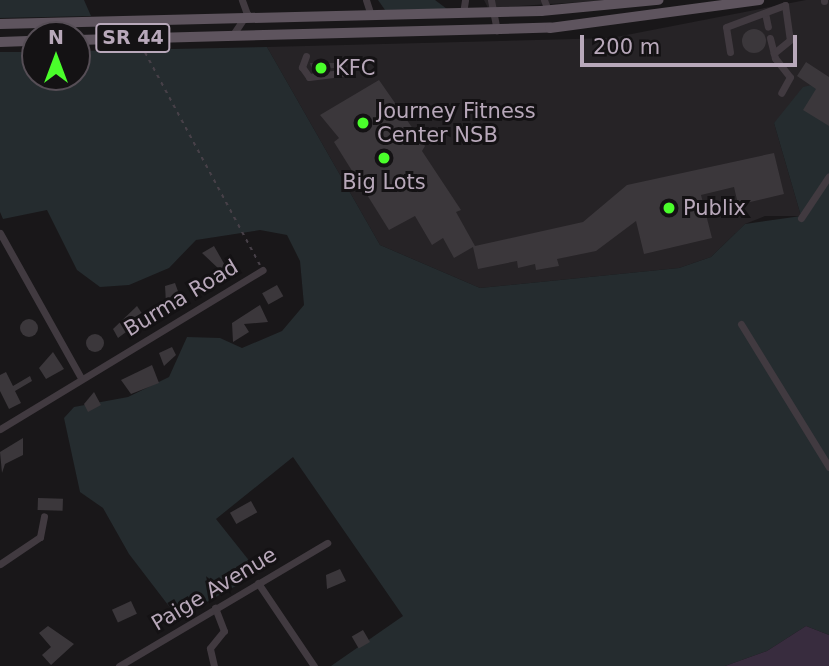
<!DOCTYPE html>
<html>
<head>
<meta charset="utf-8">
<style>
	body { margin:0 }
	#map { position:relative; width:829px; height:666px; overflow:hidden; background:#191719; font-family:"DejaVu Sans",sans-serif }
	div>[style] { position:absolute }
	.built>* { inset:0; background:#262326 }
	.green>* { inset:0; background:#252c2f }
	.water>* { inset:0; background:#382c3e }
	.building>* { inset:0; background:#3b373b; transform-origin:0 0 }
	.round { border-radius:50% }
	.path>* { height:2px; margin-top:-1px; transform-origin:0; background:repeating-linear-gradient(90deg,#474048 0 3.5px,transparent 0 8.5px) }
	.minor>* { height:7px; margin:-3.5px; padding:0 3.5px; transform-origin:3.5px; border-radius:3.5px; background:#413a40 }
	.major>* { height:10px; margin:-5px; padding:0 5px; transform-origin:5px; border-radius:5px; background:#5e545e }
	.dots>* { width:19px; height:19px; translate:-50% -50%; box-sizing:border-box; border:4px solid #141214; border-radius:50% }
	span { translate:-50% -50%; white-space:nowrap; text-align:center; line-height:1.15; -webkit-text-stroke:6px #141214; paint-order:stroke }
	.shield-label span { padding:2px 5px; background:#141214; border:2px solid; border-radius:5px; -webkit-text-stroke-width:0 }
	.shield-label { font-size:19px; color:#b8a8ba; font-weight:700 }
	.poi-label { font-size:21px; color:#b8a8ba }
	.left { translate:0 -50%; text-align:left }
	.street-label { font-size:21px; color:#b8a8ba }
	.north { position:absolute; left:21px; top:21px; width:70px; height:70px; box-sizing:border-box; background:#141214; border:2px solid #564e56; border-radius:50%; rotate:0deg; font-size:19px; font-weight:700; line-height:28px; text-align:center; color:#b8a8ba }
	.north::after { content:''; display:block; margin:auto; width:24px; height:32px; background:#4afe2b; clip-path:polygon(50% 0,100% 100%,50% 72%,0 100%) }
	.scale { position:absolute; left:580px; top:35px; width:217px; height:32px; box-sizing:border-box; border:4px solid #b8a8ba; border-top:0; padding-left:9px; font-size:21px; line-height:24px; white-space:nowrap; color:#b8a8ba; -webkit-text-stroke:5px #141214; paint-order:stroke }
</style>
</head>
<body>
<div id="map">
	<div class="built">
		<i style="clip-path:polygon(484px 0,612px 0,488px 8px)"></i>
		<i style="clip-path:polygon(806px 0,829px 0,829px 81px,774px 123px,801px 216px,765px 216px,745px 224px,711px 257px,679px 268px,480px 288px,380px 245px,267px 47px,611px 38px)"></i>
	</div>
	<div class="green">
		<i style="clip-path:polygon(0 0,84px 0,91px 16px,0 18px)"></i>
		<i style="clip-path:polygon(378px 0,435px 0,447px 9px,385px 10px)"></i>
		<i style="clip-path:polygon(267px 47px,380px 245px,480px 288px,679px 268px,711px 257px,745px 224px,801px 216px,774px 123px,803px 87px,829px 81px,829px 635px,806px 626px,767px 651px,725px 666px,331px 666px,403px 616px,293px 457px,216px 519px,259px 573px,178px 618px,129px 554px,103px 508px,80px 492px,64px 418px,74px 407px,128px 397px,169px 377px,187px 337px,220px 338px,242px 348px,282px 331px,304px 305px,300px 261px,287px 235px,260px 230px,196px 240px,169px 268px,129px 285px,100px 287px,77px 270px,47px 210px,3px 219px,0 212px,0 52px,35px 52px,35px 77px,77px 77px,77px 51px)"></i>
	</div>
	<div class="water">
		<i style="clip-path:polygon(806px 626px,829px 635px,829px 666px,725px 666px,767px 651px)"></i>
	</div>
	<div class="building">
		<i class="round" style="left:742px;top:29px;width:24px;height:24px"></i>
		<i style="clip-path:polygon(806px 62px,829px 77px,829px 126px,803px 110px,816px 89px,797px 76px)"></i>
		<i style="clip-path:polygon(310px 63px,334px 63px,334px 68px,312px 70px)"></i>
		<i style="clip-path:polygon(379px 80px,425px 146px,422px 151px,461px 210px,456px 212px,475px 246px,583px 222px,627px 185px,774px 153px,784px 194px,746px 203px,737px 200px,734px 187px,701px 195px,712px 238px,644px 254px,636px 221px,596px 251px,557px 259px,559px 266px,536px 270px,535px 264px,518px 268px,517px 261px,478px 269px,473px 247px,454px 258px,443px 238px,432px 245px,415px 216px,389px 230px,334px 142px,339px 138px,320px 115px)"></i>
		<i style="clip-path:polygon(214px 246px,226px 267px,220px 270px,202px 253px)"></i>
		<i style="clip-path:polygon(175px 283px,180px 297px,166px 303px,165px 286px)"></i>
		<i style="left:277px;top:285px;width:13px;height:17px;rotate:61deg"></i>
		<i style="clip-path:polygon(260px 305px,268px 322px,244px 324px,249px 332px,233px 342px,232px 323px)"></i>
		<i style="clip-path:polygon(137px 306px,145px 318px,118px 338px,113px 329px)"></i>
		<i class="round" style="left:20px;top:319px;width:18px;height:18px"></i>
		<i class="round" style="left:86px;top:334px;width:18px;height:18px"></i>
		<i style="clip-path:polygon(172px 347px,176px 355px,164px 366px,159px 353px)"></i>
		<i style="clip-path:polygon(53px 352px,64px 369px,46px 379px,39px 368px)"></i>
		<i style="clip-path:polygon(152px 365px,159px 383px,131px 394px,121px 380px)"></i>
		<i style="clip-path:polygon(6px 372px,13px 386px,30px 376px,32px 381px,15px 391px,21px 403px,9px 409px,0 391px,0 375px)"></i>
		<i style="clip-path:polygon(94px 392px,101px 405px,88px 412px,84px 404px)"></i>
		<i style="clip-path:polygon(23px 438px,23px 455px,5px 464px,2px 473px,0 452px)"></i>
		<i style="left:38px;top:498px;width:25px;height:12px;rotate:2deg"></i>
		<i style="left:251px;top:501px;width:13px;height:24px;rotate:61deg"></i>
		<i style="clip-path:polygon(340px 569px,346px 581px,327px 589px,326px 575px)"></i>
		<i style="left:131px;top:601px;width:14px;height:21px;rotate:65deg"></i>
		<i style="clip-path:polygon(48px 626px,74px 644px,51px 665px,42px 655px,51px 647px,39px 633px)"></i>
		<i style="left:363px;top:630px;width:14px;height:13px;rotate:60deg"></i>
	</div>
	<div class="path">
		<i style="left:141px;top:45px;width:250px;rotate:61.6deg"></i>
	</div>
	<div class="minor">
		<i style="left:366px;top:0;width:16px;rotate:72deg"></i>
		<i style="left:491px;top:0;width:31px;rotate:79deg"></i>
		<i style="left:544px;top:0;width:11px;rotate:68deg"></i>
		<i style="left:824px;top:0;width:1px;rotate:90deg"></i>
		<i style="left:463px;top:13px;width:13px;rotate:-81deg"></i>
		<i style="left:765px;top:13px;width:14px;rotate:78deg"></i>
		<i style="left:232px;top:36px;width:27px;rotate:-56deg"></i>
		<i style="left:247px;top:14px;width:15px;rotate:-110deg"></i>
		<i style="left:770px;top:38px;width:21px;rotate:76deg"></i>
		<i style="left:775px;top:58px;width:24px;rotate:52deg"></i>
		<i style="left:790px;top:77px;width:18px;rotate:119deg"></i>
		<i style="left:730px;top:52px;width:25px;rotate:-99deg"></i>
		<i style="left:726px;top:27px;width:63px;rotate:-20.4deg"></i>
		<i style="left:785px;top:5px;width:35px;rotate:82deg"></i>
		<i style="left:790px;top:40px;width:21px;rotate:141deg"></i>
		<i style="left:306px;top:56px;width:12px;rotate:110deg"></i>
		<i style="left:302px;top:67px;width:12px;rotate:55deg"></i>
		<i style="left:309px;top:77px;width:40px;rotate:-7.1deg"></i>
		<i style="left:801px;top:218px;width:50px;rotate:-56.3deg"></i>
		<i style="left:0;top:233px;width:166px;rotate:60.8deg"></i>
		<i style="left:741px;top:324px;width:168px;rotate:58.4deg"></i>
		<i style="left:0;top:429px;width:307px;rotate:-31.2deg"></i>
		<i style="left:0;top:564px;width:48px;rotate:-34deg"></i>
		<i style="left:40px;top:537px;width:21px;rotate:-79deg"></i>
		<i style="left:258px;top:583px;width:100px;rotate:56deg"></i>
		<i style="left:119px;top:666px;width:242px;rotate:-30.6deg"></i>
		<i style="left:214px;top:666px;width:18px;rotate:-103deg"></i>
		<i style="left:210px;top:648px;width:22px;rotate:-51deg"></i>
		<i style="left:224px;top:631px;width:25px;rotate:-111deg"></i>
	</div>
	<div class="major">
		<i style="left:0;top:24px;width:541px;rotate:-1.38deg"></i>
		<i style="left:541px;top:11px;width:118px;rotate:-5.4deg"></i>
		<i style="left:77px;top:40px;width:473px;rotate:-1.5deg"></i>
		<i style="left:550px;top:28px;width:211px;rotate:-7.6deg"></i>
		<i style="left:0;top:42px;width:35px;rotate:-2deg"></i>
	</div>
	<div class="dots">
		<i style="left:321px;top:68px;background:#4afe2b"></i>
		<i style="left:363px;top:123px;background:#4afe2b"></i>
		<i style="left:384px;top:158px;background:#4afe2b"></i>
		<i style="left:669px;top:208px;background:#4afe2b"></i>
	</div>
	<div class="shield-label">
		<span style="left:133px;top:38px">SR 44</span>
	</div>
	<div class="poi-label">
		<span class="left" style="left:335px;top:68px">KFC</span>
		<span class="left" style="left:377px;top:123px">Journey Fitness<br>Center NSB</span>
		<span style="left:384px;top:182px">Big Lots</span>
		<span class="left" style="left:683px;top:208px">Publix</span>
	</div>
	<div class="street-label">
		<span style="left:181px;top:298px;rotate:-31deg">Burma Road</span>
		<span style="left:214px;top:589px;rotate:-31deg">Paige Avenue</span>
	</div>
	<div class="north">N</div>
	<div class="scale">200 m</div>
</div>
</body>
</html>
